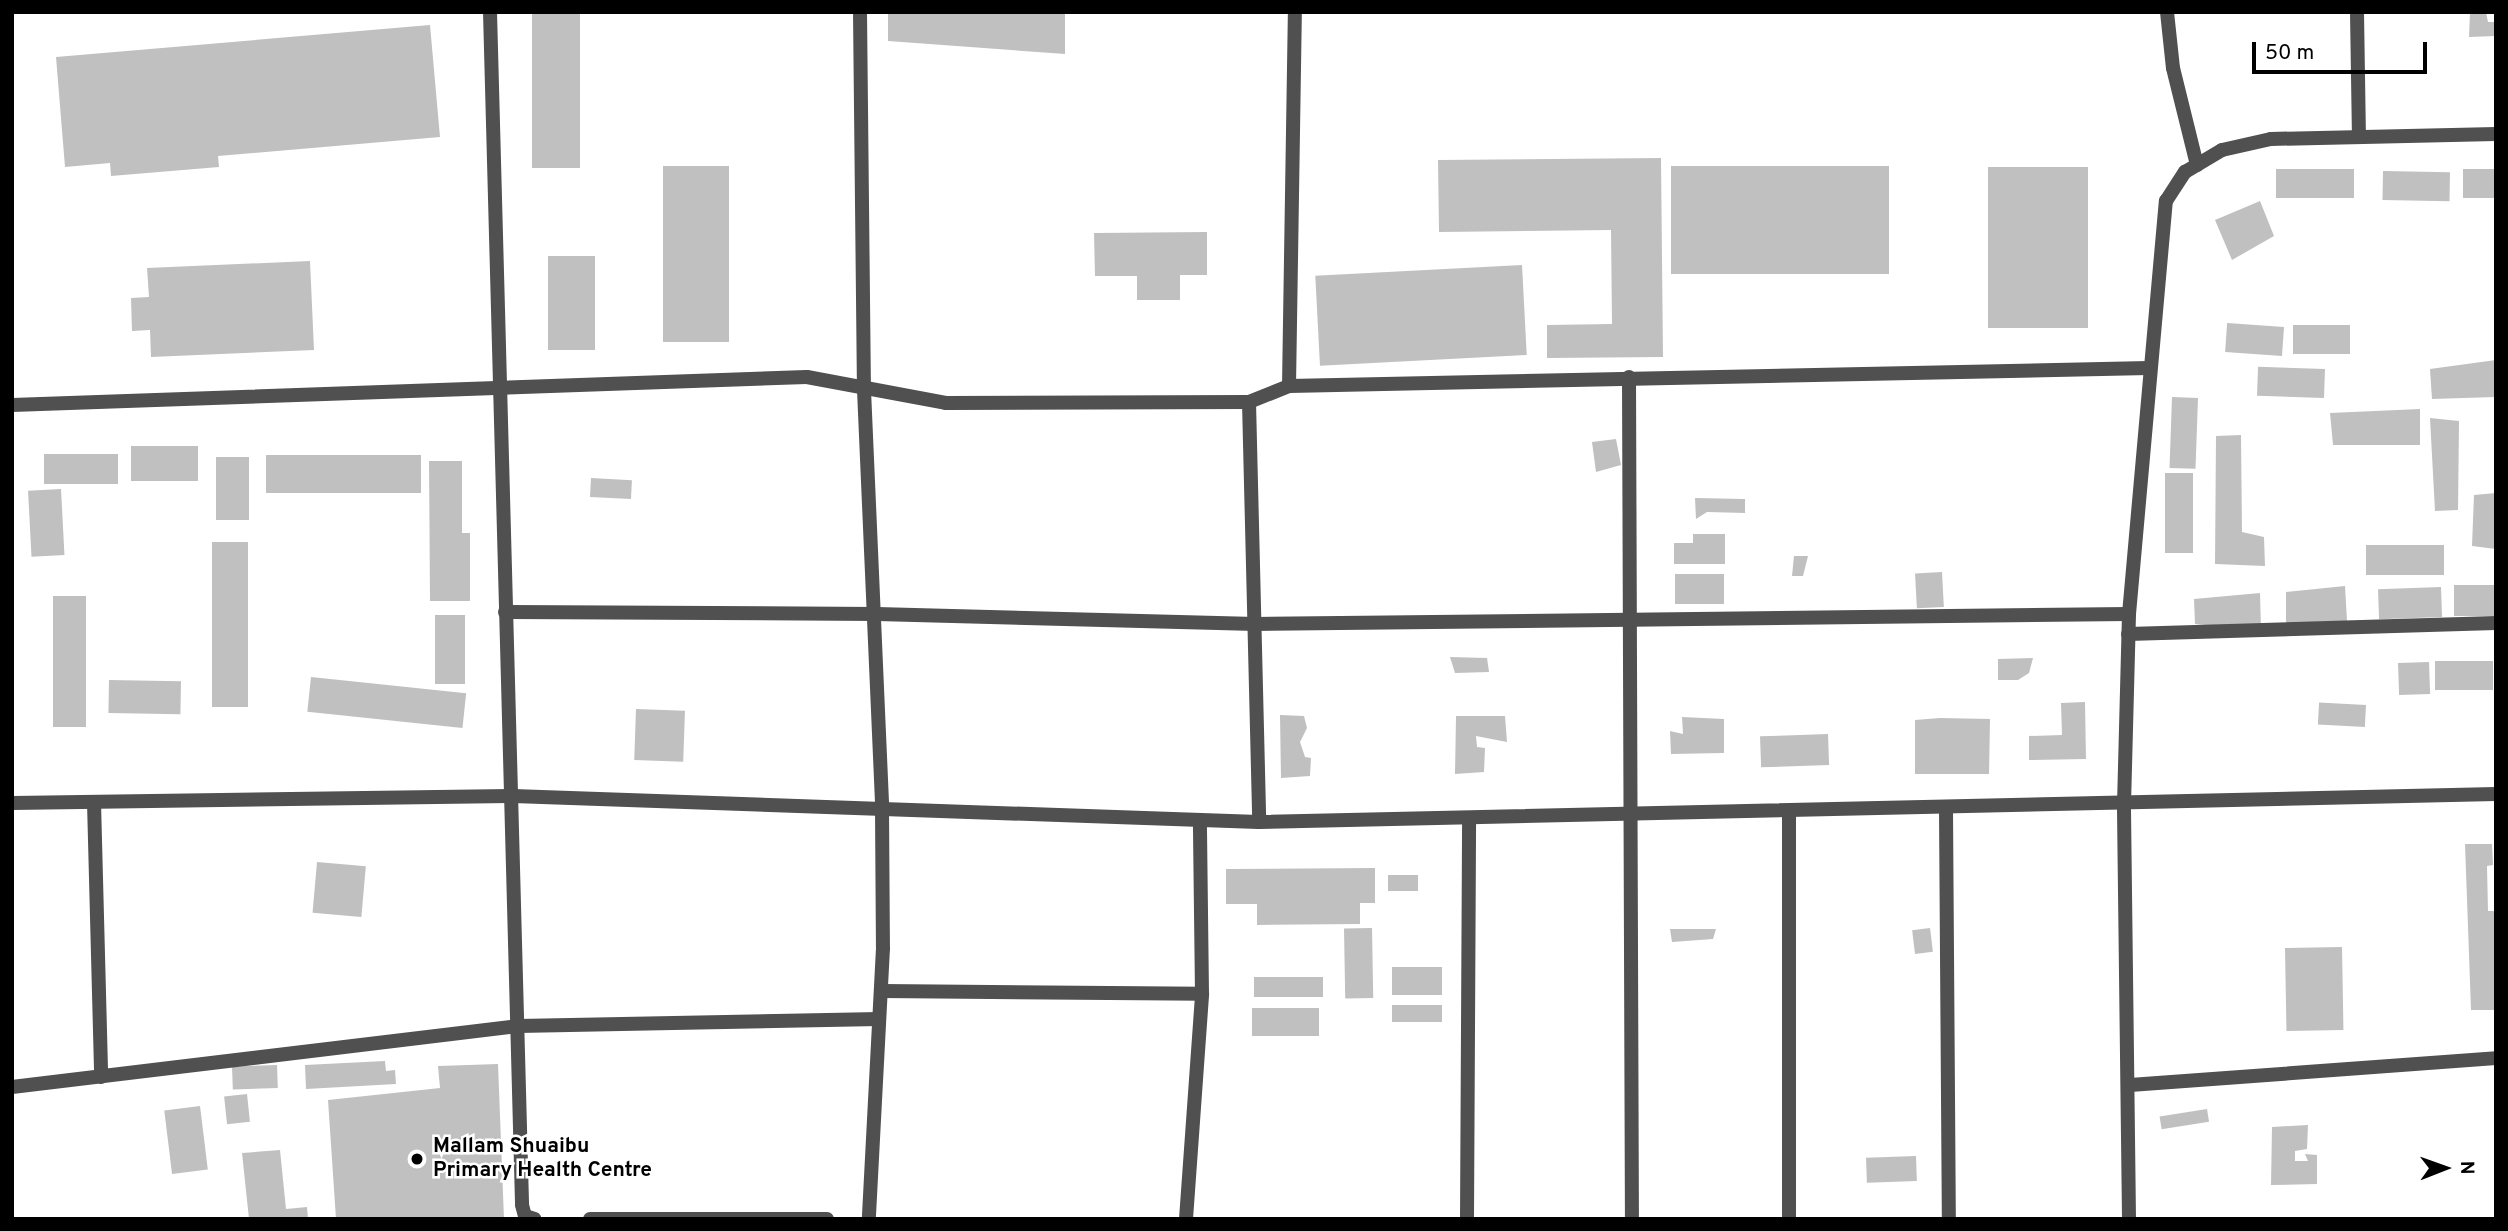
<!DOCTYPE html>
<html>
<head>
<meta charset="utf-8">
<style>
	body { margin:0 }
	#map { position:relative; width:2508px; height:1231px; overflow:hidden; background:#fff; font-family:Overpass,sans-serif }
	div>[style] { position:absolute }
	.building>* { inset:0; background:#c0c0c0; transform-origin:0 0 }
	.street>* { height:14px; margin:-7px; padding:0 7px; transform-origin:7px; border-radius:7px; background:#505050 }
	.dots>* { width:19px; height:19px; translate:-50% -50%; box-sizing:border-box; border:4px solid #fff; border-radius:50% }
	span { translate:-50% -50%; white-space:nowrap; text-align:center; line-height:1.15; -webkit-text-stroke:5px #fff; paint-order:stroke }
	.poi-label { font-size:21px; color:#000; font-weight:700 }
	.left { translate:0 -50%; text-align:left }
	.frame { position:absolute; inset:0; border:14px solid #000; pointer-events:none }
	.north { position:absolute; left:2410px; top:1133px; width:70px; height:70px; -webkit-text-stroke:5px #fff; paint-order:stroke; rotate:89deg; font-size:19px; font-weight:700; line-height:28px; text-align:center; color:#000 }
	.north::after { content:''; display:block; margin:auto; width:24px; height:32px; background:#000; clip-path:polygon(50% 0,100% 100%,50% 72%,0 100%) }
	.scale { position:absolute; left:2252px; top:42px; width:175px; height:32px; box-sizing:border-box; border:4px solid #000; border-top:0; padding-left:9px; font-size:21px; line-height:24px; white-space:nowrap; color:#000; -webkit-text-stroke:5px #fff; paint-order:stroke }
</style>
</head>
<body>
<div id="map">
	<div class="building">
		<i style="left:532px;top:12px;width:48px;height:156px"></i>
		<i style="clip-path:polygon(888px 12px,1065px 12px,1065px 54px,888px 41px)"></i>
		<i style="clip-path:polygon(2470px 12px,2486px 12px,2488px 22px,2496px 22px,2496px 36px,2469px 37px)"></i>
		<i style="clip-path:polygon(430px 25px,440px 137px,218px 156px,219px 167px,111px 176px,110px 163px,65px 167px,56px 57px)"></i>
		<i style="clip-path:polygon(1661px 158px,1663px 357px,1547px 358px,1547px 325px,1612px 324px,1611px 230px,1439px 232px,1438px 160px)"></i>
		<i style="left:663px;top:166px;width:66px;height:176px"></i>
		<i style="left:1889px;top:166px;width:108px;height:218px;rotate:90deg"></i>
		<i style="left:2088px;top:167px;width:161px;height:100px;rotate:90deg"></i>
		<i style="left:2354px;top:169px;width:29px;height:78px;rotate:90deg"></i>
		<i style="left:2463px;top:169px;width:33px;height:29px"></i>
		<i style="left:2383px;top:171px;width:67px;height:29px;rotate:1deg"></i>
		<i style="clip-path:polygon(2260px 201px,2274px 236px,2232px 260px,2215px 220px)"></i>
		<i style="clip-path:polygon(1207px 232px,1207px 275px,1180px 275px,1180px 300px,1137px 300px,1137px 276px,1095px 276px,1094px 233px)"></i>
		<i style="left:548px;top:256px;width:47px;height:94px"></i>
		<i style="clip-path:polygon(310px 261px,314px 350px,151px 357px,150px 330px,132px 331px,131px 298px,149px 297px,147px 268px)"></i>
		<i style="left:1522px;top:265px;width:90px;height:207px;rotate:87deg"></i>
		<i style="left:2350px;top:325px;width:29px;height:57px;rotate:90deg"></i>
		<i style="left:2284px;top:327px;width:29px;height:57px;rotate:94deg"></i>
		<i style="clip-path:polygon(2496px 360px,2496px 397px,2432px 399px,2430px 369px)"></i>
		<i style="left:2325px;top:369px;width:29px;height:67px;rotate:92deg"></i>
		<i style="left:2172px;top:397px;width:26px;height:71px;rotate:2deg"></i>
		<i style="clip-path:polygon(2420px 409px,2420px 445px,2333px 445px,2330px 413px)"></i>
		<i style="clip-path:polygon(2430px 418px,2459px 421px,2458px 510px,2435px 511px)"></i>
		<i style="clip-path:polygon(2241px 435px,2242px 532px,2264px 537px,2265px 566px,2215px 564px,2216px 436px)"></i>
		<i style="clip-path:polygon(1616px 439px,1621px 465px,1596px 472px,1592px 442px)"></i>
		<i style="left:131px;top:446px;width:67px;height:35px"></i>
		<i style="left:44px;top:454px;width:74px;height:30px"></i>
		<i style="left:266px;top:455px;width:155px;height:38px"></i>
		<i style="left:216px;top:457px;width:33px;height:63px"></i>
		<i style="clip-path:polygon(429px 461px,462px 461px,462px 533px,470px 533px,470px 601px,430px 601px)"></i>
		<i style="left:2165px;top:473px;width:28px;height:80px"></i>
		<i style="left:591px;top:478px;width:41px;height:19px;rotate:3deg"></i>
		<i style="left:61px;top:489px;width:66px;height:33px;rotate:87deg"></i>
		<i style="clip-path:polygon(2496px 493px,2496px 549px,2472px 546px,2474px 495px)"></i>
		<i style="clip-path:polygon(1695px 498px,1745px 499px,1745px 513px,1707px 512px,1696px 519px)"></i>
		<i style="clip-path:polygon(1693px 534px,1725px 534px,1725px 564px,1674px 564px,1674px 543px,1693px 543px)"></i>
		<i style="left:212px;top:542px;width:36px;height:165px"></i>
		<i style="left:2366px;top:545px;width:78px;height:30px"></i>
		<i style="clip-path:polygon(1794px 556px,1808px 556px,1803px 576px,1792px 576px)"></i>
		<i style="left:1942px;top:572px;width:35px;height:27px;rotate:87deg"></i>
		<i style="left:1675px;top:574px;width:49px;height:30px"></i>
		<i style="left:2496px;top:585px;width:31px;height:42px;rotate:90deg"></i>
		<i style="clip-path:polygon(2345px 586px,2347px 621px,2286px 623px,2286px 592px)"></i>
		<i style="left:2441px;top:587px;width:30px;height:63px;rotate:88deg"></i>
		<i style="clip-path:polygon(2260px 593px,2261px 630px,2195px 624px,2194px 599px)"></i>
		<i style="left:53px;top:596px;width:33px;height:131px"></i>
		<i style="left:435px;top:615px;width:30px;height:69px"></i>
		<i style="clip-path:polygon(1450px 657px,1487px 658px,1489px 672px,1455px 673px)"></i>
		<i style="clip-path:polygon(2033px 658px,2029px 673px,2018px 680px,1998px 680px,1998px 659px)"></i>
		<i style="left:2493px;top:661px;width:29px;height:58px;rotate:90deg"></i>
		<i style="left:2429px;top:662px;width:32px;height:31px;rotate:88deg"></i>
		<i style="left:311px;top:677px;width:156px;height:35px;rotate:6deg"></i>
		<i style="left:109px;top:680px;width:72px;height:33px;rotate:1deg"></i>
		<i style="clip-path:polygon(2085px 702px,2086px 759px,2029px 760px,2029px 736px,2062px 735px,2061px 703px)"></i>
		<i style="left:2366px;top:705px;width:22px;height:47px;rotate:93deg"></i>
		<i style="left:636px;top:709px;width:49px;height:51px;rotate:2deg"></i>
		<i style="clip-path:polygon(1280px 715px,1304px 716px,1307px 728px,1300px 742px,1305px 757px,1311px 758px,1310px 776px,1281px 778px)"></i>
		<i style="clip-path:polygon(1456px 716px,1505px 716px,1507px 742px,1476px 736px,1477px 747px,1485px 748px,1484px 772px,1455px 774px)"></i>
		<i style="clip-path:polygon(1682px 717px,1724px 719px,1724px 753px,1671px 754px,1670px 731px,1683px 734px)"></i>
		<i style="clip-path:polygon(1940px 718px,1990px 719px,1989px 774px,1915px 774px,1915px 720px)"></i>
		<i style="left:1828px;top:734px;width:31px;height:68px;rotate:88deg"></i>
		<i style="clip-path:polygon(2465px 844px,2492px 844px,2493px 865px,2487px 866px,2488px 911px,2495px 911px,2496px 1010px,2471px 1010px)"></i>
		<i style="left:317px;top:862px;width:49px;height:51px;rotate:5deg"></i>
		<i style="clip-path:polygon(1375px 868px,1375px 903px,1360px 903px,1360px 924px,1257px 925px,1257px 904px,1226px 904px,1226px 869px)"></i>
		<i style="left:1388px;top:875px;width:30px;height:16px"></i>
		<i style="left:1372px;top:928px;width:70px;height:28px;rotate:89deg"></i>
		<i style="left:1930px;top:928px;width:24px;height:18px;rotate:83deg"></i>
		<i style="clip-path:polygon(1670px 929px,1716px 929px,1713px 939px,1672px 942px)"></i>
		<i style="left:2342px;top:947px;width:83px;height:57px;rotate:89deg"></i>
		<i style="left:1392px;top:967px;width:50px;height:28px"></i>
		<i style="left:1254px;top:977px;width:69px;height:20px"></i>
		<i style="left:1392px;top:1005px;width:50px;height:17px"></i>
		<i style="left:1252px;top:1008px;width:67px;height:28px"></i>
		<i style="clip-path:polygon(385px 1061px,386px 1071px,395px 1070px,396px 1084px,306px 1089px,305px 1065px)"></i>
		<i style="clip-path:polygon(498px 1064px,504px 1219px,336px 1219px,328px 1100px,440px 1088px,438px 1066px)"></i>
		<i style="left:277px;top:1065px;width:23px;height:45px;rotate:88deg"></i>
		<i style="left:247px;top:1094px;width:28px;height:23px;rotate:84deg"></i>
		<i style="left:200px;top:1106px;width:64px;height:36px;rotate:83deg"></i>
		<i style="left:2207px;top:1109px;width:13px;height:48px;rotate:81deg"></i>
		<i style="clip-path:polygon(2308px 1125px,2307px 1149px,2295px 1151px,2295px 1161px,2308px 1161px,2305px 1154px,2317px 1155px,2317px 1184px,2271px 1185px,2272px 1127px)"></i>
		<i style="clip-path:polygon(280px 1150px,286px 1209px,307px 1207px,308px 1219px,249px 1219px,242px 1153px)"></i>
		<i style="left:1916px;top:1156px;width:25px;height:50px;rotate:88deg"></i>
	</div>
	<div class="street">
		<i style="left:490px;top:12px;width:1193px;rotate:88.46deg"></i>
		<i style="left:522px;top:1205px;width:11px;rotate:75deg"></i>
		<i style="left:525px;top:1216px;width:10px;rotate:17deg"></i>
		<i style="left:860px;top:12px;width:378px;rotate:89.4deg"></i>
		<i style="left:864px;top:390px;width:420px;rotate:87.5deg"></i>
		<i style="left:882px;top:810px;width:138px;rotate:89.6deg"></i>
		<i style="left:883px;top:948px;width:271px;rotate:93deg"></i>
		<i style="left:2167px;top:12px;width:56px;rotate:83.9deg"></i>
		<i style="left:2173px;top:68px;width:100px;rotate:76.1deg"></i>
		<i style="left:2357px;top:12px;width:123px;rotate:89.1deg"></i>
		<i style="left:1629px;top:377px;width:842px;rotate:89.8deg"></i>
		<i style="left:1289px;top:386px;width:374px;rotate:-89.1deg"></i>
		<i style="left:1249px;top:402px;width:420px;rotate:88.6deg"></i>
		<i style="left:12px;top:405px;width:795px;rotate:-2.02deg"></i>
		<i style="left:807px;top:377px;width:141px;rotate:10.6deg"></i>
		<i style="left:946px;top:403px;width:303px;rotate:-0.2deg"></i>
		<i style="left:1249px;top:402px;width:43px;rotate:-21.8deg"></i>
		<i style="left:1289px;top:386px;width:860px;rotate:-1.2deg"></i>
		<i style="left:505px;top:612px;width:372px;rotate:0.3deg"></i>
		<i style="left:877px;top:614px;width:379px;rotate:1.5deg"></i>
		<i style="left:1256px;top:624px;width:873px;rotate:-0.66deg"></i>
		<i style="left:2128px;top:634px;width:368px;rotate:-1.7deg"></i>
		<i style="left:94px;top:802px;width:275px;rotate:88.5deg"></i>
		<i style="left:12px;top:803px;width:501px;rotate:-0.8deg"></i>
		<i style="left:513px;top:796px;width:746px;rotate:2deg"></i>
		<i style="left:1259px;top:822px;width:1237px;rotate:-1.3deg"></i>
		<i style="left:1946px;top:810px;width:409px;rotate:89.6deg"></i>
		<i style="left:1789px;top:811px;width:408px;rotate:90deg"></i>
		<i style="left:882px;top:991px;width:320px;rotate:0.5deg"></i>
		<i style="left:2130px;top:1085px;width:367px;rotate:-4.2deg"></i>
		<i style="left:12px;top:1087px;width:510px;rotate:-6.87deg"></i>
		<i style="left:518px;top:1026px;width:361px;rotate:-1.1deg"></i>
		<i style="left:590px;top:1219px;width:237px"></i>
		<i style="left:1186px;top:1219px;width:226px;rotate:-85.9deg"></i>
		<i style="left:1202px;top:994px;width:172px;rotate:-90.7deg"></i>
		<i style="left:1467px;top:1219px;width:400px;rotate:-89.7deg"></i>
		<i style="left:2129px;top:1219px;width:414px;rotate:-90.7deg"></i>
		<i style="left:2124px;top:805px;width:191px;rotate:-88.5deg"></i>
		<i style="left:2129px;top:614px;width:415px;rotate:-84.9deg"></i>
		<i style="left:2166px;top:201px;width:35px;rotate:-57deg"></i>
		<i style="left:2185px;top:172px;width:43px;rotate:-30.7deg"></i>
		<i style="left:2222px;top:150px;width:50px;rotate:-12.7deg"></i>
		<i style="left:2271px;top:139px;width:225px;rotate:-1.3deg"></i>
	</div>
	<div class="dots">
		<i style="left:417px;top:1159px;background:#000"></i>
	</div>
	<div class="poi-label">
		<span class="left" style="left:433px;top:1159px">Mallam Shuaibu<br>Primary Health Centre</span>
	</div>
	<div class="frame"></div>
	<div class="north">N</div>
	<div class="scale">50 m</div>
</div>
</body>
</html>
